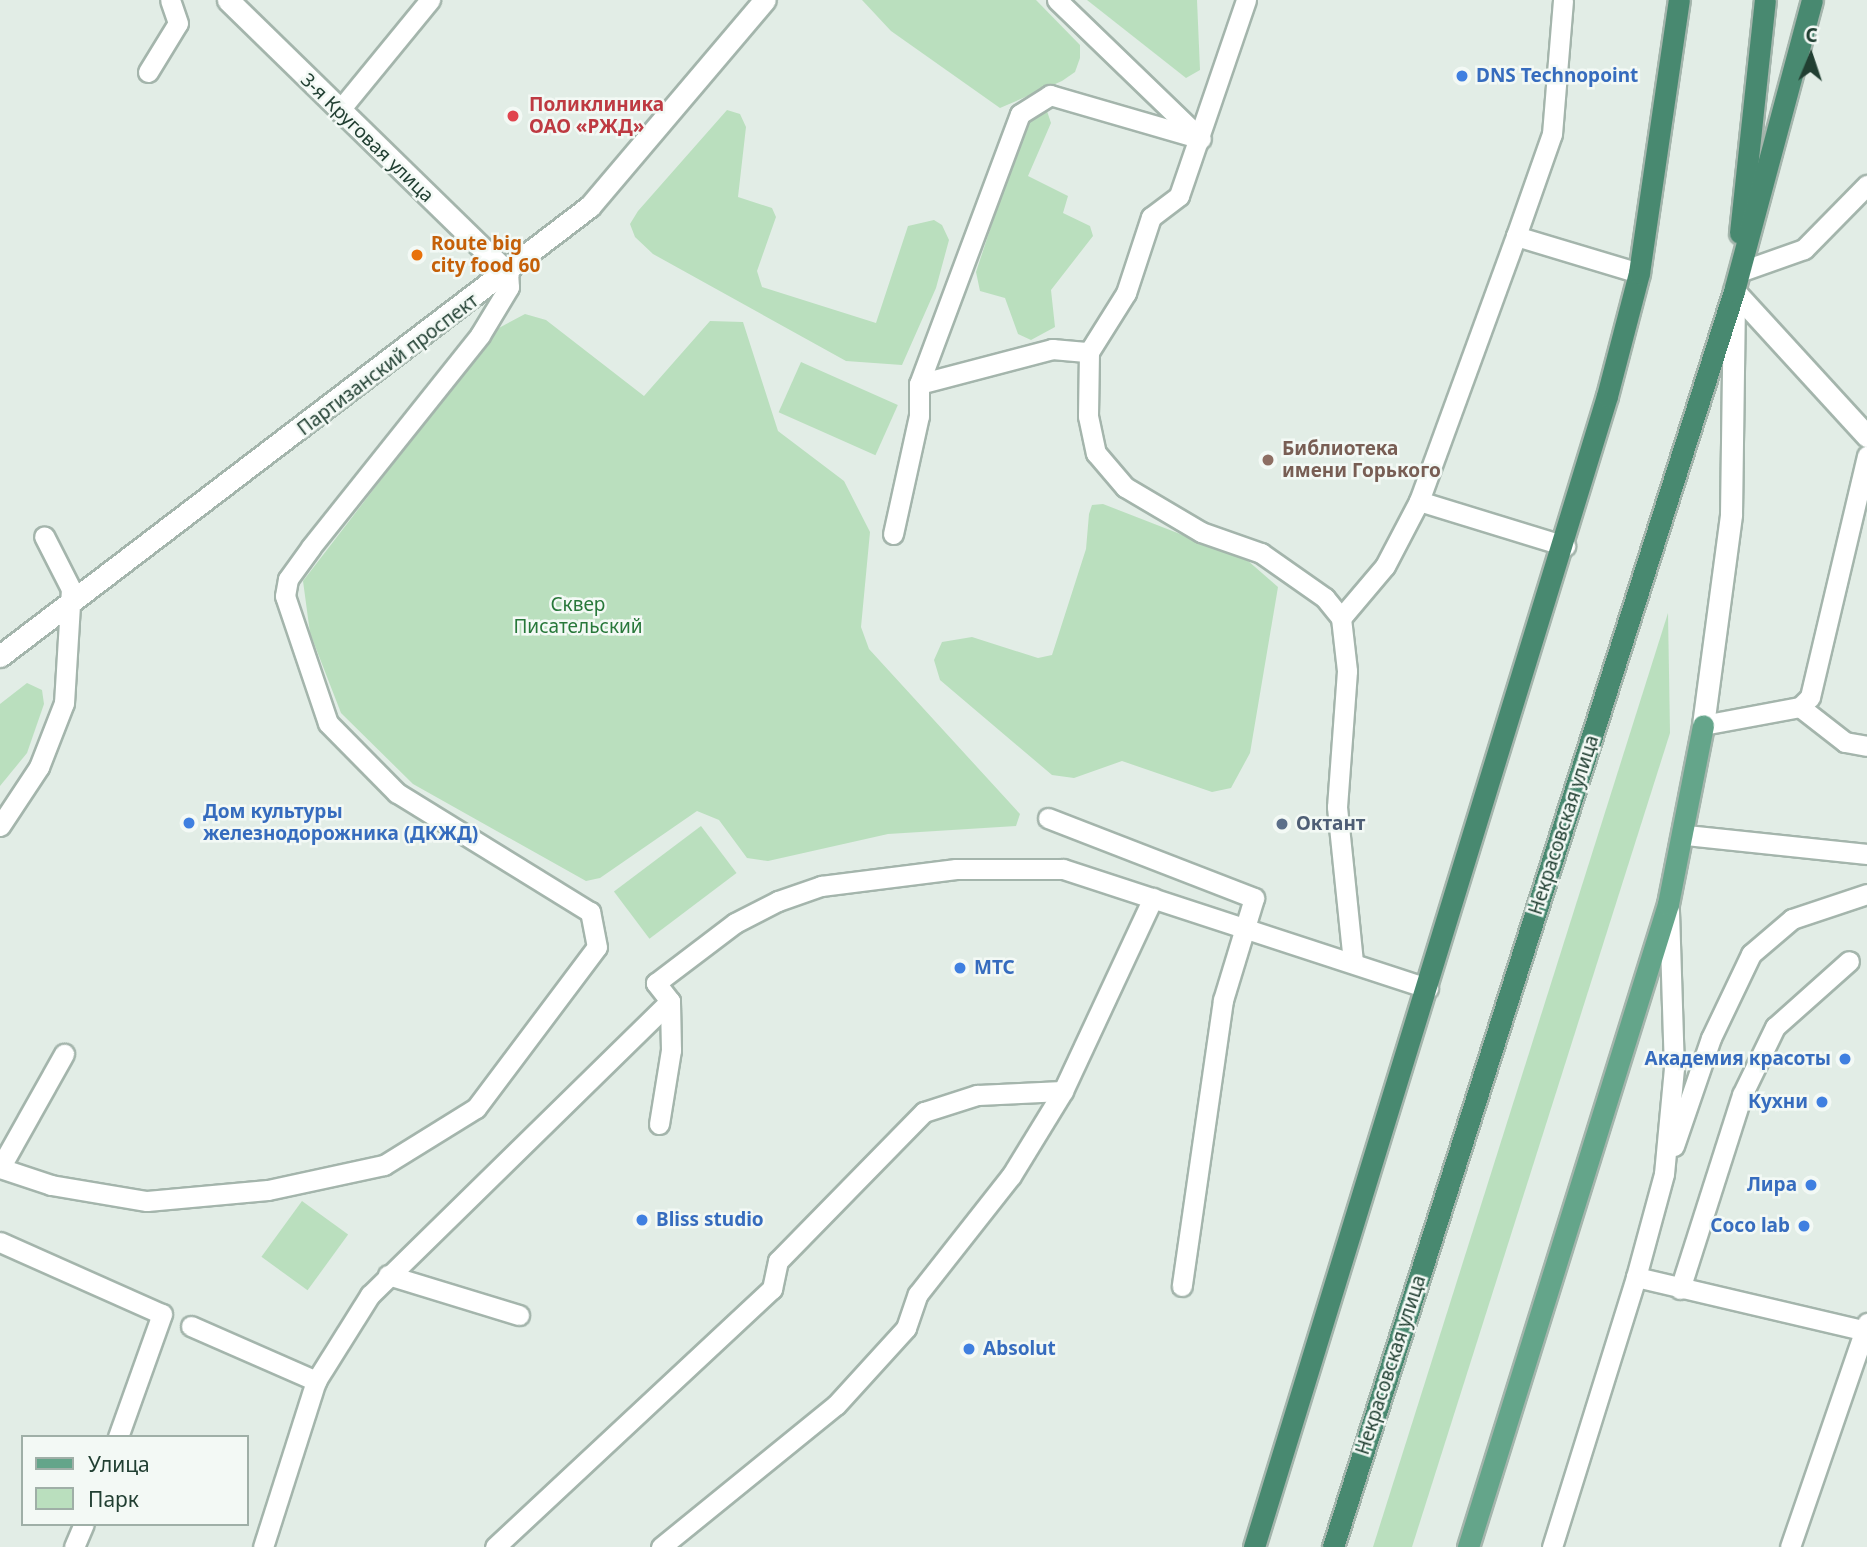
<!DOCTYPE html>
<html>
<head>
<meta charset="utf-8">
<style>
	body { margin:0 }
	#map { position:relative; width:1867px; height:1547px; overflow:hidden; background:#e2ede6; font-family:"Noto Sans",sans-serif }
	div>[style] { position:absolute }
	.green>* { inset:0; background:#badfbe; transform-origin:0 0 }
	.roads { filter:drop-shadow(2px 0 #a4b5ac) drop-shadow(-2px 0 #a4b5ac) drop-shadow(0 2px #a4b5ac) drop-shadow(0 -2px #a4b5ac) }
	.service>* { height:19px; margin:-9.5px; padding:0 9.5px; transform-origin:9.5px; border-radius:9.5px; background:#fff }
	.minor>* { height:21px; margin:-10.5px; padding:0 10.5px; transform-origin:10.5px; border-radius:10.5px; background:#fff }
	.secondary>* { height:21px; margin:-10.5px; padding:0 10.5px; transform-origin:10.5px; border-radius:10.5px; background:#fff }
	.primary>* { height:21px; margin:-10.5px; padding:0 10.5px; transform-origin:10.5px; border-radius:10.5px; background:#64a58a }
	.trunk>* { height:21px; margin:-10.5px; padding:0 10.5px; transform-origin:10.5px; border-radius:10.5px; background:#488970 }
	.dots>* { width:19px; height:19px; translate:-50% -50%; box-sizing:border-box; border:4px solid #f3f9f5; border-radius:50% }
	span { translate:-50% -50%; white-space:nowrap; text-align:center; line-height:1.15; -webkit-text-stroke:5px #f3f9f5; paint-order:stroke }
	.shop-label { font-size:19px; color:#366cbe; font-weight:700 }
	.left { translate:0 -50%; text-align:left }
	.right { translate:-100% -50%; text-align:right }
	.health-label { font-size:19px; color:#be3a42; font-weight:700 }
	.street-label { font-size:19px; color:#213f32 }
	.food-label { font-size:19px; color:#c56008; font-weight:700 }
	.education-label { font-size:19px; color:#785e54; font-weight:700 }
	.park-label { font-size:19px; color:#28783a }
	.service-label { font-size:19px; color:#4e5e75; font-weight:700 }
	.legend { position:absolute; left:21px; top:1435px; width:228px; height:91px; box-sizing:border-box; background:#f3f9f5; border:2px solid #9fafa7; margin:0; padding:9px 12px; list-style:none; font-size:21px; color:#213f32 }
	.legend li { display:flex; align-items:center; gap:14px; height:35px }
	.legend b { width:35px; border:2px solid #9fafa7 }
	.north { position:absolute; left:1776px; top:21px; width:70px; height:70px; -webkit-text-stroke:5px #f3f9f5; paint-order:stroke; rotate:2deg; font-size:19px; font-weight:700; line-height:28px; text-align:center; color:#213f32 }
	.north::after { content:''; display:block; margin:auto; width:24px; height:32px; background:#213f32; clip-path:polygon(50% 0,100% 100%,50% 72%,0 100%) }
</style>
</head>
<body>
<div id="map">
	<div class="green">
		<i style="clip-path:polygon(862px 0,1036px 0,1080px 45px,1080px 58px,1075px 72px,1062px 81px,1000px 108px,891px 31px)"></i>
		<i style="clip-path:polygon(1087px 0,1197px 0,1200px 70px,1186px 78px)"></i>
		<i style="clip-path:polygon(1046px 108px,1051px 123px,1028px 176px,1068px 196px,1063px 213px,1090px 226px,1093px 236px,1051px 290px,1055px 327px,1031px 340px,1018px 334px,1005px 298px,980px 291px,976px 272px,1026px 121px)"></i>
		<i style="clip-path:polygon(727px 110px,740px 114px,746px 127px,738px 197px,772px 208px,776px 217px,757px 271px,762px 287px,876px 323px,908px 226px,934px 220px,942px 225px,949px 240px,936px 288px,902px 365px,846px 361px,653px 254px,635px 237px,630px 224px,638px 211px)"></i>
		<i style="clip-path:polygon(525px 314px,546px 320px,644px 396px,710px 321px,743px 322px,778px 431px,844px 481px,870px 532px,861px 627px,869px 649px,1020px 814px,1016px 826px,888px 834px,768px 861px,747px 858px,719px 820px,697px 811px,600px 878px,586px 881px,413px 784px,341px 713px,310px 633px,303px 581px,497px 329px)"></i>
		<i style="left:801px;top:362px;width:106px;height:55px;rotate:24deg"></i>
		<i style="clip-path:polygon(1103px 504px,1247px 560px,1278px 587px,1250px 753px,1231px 788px,1212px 792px,1122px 761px,1074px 778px,1052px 775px,940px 680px,934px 660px,942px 642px,972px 637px,1038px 658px,1052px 655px,1086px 549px,1089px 514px,1092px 505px)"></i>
		<i style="clip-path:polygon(1668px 613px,1670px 733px,1412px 1547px,1373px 1547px)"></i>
		<i style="clip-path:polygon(27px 683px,42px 690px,44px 704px,27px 753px,0 786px,0 704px)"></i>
		<i style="left:701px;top:826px;width:59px;height:109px;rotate:53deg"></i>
		<i style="left:302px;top:1201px;width:57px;height:69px;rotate:36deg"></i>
	</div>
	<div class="roads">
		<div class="service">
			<i style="left:1057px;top:0;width:196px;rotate:44deg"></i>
			<i style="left:1246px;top:0;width:207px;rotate:108.9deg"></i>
			<i style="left:1179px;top:196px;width:35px;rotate:143deg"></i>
			<i style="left:1151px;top:217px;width:80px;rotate:108.2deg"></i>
			<i style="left:1126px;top:293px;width:70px;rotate:122.1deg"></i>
			<i style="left:1089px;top:352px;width:64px;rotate:90.9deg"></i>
			<i style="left:1088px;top:416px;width:38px;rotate:78deg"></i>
			<i style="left:1096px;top:453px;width:45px;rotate:49.5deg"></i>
			<i style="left:1125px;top:487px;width:88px;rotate:30.6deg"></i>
			<i style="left:1201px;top:532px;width:64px;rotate:19.3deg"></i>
			<i style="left:1261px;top:553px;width:78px;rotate:35.1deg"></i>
			<i style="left:1325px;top:598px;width:26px;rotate:51deg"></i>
			<i style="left:1341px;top:618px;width:53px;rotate:83.5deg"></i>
			<i style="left:1347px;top:671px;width:136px;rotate:94.2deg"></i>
			<i style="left:1337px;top:807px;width:157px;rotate:84.1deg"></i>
			<i style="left:148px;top:72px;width:57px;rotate:-58.5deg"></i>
			<i style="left:178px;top:23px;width:24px;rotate:-109deg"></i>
			<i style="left:339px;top:111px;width:144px;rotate:-50.7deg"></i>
			<i style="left:1516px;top:236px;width:128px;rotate:16.7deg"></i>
			<i style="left:1739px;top:272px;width:69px;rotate:-19.5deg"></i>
			<i style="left:1804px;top:249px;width:90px;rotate:-45.5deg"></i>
			<i style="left:919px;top:384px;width:288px;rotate:-69.5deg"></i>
			<i style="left:1020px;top:114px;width:36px;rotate:-32deg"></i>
			<i style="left:1050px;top:95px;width:157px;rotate:16.2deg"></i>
			<i style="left:1419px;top:501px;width:153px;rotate:17.1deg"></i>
			<i style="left:893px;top:534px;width:121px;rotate:-77.6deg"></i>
			<i style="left:919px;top:416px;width:32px;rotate:-90deg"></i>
			<i style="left:919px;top:384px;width:138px;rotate:-14.7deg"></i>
			<i style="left:1052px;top:349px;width:37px;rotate:5deg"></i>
			<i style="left:1341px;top:618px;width:68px;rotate:-49.8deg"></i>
			<i style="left:1385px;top:566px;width:73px;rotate:-62.4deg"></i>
			<i style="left:1419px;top:501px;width:282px;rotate:-69.9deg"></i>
			<i style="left:1516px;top:236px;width:108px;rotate:-70.6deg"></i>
			<i style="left:1552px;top:134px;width:134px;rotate:-85.3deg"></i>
			<i style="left:1800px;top:707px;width:57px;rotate:37.9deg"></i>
			<i style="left:1845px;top:742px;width:22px;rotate:10deg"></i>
			<i style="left:1703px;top:725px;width:99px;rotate:-10.5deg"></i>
			<i style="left:1800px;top:707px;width:14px;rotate:-45deg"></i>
			<i style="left:1810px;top:697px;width:248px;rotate:-76.7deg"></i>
			<i style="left:1048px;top:818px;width:221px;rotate:21.2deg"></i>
			<i style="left:1254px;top:898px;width:107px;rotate:106.9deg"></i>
			<i style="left:1223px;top:1000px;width:289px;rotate:98.2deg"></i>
			<i style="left:0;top:826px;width:71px;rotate:-56.5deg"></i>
			<i style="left:39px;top:767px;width:69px;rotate:-68.7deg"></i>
			<i style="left:64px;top:703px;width:114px;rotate:-86.5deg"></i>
			<i style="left:71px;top:589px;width:59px;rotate:-117deg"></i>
			<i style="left:1686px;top:835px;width:182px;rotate:6deg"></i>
			<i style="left:1669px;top:911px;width:157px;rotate:88.2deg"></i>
			<i style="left:1674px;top:1068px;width:106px;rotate:95.4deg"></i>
			<i style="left:1664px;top:1174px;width:107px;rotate:105.2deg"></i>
			<i style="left:1636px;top:1277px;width:237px;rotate:13.2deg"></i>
			<i style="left:659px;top:1124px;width:75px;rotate:-80.8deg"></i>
			<i style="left:671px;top:1050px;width:49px;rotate:-91.2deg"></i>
			<i style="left:1674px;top:1146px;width:114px;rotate:-71.1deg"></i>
			<i style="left:1711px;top:1038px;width:93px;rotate:-64.5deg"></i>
			<i style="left:1751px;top:954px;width:54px;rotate:-40.5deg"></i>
			<i style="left:1792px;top:919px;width:79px;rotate:-18.4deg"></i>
			<i style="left:0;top:1168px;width:54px;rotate:18.4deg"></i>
			<i style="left:51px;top:1185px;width:97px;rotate:9.5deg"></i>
			<i style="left:147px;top:1201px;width:121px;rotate:-5.2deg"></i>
			<i style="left:268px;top:1190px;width:119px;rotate:-12.2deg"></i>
			<i style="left:384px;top:1165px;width:108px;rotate:-31.8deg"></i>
			<i style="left:476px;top:1108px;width:201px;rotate:-53.1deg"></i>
			<i style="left:597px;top:947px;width:36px;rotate:-101deg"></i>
			<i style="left:590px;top:912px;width:227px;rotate:-148.3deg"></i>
			<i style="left:397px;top:793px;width:98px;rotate:-134.6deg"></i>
			<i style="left:328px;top:723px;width:134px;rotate:-108.7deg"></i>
			<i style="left:285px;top:596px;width:17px;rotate:-80deg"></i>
			<i style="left:288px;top:579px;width:39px;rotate:-54deg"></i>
			<i style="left:311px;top:547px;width:271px;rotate:-51.4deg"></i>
			<i style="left:480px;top:335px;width:56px;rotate:-58.9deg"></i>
			<i style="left:509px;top:287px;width:14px;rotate:-94deg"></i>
			<i style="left:0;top:1168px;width:131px;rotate:-60.7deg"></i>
			<i style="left:0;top:1242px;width:177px;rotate:24deg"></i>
			<i style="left:162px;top:1314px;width:131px;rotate:109.7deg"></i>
			<i style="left:388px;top:1275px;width:137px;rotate:17deg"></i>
			<i style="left:1680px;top:1289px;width:204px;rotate:-72.3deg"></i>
			<i style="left:1742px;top:1095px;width:76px;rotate:-64.1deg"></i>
			<i style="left:1775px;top:1027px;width:99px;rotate:-41.7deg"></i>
			<i style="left:191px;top:1326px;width:137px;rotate:23.7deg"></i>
			<i style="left:74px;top:1547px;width:25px;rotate:-67deg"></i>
			<i style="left:263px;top:1547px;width:174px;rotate:-72.3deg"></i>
			<i style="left:316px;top:1381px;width:102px;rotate:-57.9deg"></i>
			<i style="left:370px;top:1295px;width:420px;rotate:-44.4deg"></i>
			<i style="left:670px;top:1001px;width:23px;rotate:-128deg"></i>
			<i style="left:656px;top:983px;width:99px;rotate:-37.2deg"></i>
			<i style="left:735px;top:923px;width:48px;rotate:-27.1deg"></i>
			<i style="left:778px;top:901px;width:46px;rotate:-19.2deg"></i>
			<i style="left:821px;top:886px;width:136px;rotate:-7.2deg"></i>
			<i style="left:956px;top:869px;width:107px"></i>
			<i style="left:1063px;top:869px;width:384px;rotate:18.1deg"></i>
			<i style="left:495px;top:1547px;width:379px;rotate:-43deg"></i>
			<i style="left:772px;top:1289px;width:29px;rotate:-78deg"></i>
			<i style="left:778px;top:1261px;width:209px;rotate:-45.6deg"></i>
			<i style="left:924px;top:1112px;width:56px;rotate:-17.8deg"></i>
			<i style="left:977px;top:1095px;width:86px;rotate:-2.7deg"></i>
			<i style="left:661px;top:1547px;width:225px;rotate:-39.1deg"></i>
			<i style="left:836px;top:1405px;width:104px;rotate:-47.7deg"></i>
			<i style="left:906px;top:1328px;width:36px;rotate:-71deg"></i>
			<i style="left:918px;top:1294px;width:150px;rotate:-51.8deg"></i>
			<i style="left:1011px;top:1176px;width:100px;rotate:-58.5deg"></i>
			<i style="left:1063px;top:1091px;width:213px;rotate:-65deg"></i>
			<i style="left:1552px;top:1547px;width:283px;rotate:-72.7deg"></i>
			<i style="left:1790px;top:1547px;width:237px;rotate:-71deg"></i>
		</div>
		<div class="minor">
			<i style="left:228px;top:0;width:391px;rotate:44.3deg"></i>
			<i style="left:1734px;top:291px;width:197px;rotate:47.5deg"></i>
		</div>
		<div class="secondary">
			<i style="left:0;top:656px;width:742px;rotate:-37.33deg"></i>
			<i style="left:590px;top:206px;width:270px;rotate:-49.7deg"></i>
			<i style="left:1703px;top:725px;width:213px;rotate:-82.4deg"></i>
			<i style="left:1731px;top:514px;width:219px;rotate:-89.2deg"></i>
		</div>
		<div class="primary">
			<i style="left:1468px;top:1547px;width:673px;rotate:-72.72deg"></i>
			<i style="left:1668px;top:904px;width:182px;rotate:-78.9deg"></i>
		</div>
		<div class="trunk">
			<i style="left:1740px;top:233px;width:234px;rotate:-83.9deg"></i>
			<i style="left:1254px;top:1547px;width:1204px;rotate:-72.95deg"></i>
			<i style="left:1607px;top:396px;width:127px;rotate:-75.4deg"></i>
			<i style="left:1639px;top:273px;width:276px;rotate:-81.7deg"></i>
			<i style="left:1333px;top:1547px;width:1318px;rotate:-72.29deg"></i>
			<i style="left:1734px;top:291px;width:301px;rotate:-75deg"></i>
		</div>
	</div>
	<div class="dots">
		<i style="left:1462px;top:76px;background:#3f7fe0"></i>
		<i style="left:513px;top:116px;background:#e0444e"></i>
		<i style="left:417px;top:255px;background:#e8710a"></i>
		<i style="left:1268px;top:460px;background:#8d6e63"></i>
		<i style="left:189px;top:823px;background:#3f7fe0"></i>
		<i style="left:1282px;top:824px;background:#5c6f8a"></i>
		<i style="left:960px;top:968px;background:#3f7fe0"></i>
		<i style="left:1845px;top:1059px;background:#3f7fe0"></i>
		<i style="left:1822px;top:1102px;background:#3f7fe0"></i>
		<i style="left:1811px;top:1185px;background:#3f7fe0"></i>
		<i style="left:642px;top:1220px;background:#3f7fe0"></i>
		<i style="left:1804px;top:1226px;background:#3f7fe0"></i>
		<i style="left:969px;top:1349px;background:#3f7fe0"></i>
	</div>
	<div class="shop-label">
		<span class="left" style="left:1476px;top:76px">DNS Technopoint</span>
		<span class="left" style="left:203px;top:823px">Дом культуры<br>железнодорожника (ДКЖД)</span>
		<span class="left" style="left:974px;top:968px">МТС</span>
		<span class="right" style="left:1831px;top:1059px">Академия красоты</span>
		<span class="right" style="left:1808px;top:1102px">Кухни</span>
		<span class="right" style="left:1797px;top:1185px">Лира</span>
		<span class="left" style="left:656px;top:1220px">Bliss studio</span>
		<span class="right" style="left:1790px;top:1226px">Coco lab</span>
		<span class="left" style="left:983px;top:1349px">Absolut</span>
	</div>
	<div class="health-label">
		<span class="left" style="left:529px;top:116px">Поликлиника<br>ОАО «РЖД»</span>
	</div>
	<div class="street-label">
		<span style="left:367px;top:138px;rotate:44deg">3-я Круговая улица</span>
		<span style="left:388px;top:365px;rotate:-37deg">Партизанский проспект</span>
		<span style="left:1564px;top:825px;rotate:-72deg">Некрасовская улица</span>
		<span style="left:1391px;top:1365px;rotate:-72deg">Некрасовская улица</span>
	</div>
	<div class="food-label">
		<span class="left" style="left:431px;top:255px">Route big<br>city food 60</span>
	</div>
	<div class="education-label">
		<span class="left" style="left:1282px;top:460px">Библиотека<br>имени Горького</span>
	</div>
	<div class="park-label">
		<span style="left:578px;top:616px">Cквер<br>Писательский</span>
	</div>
	<div class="service-label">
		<span class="left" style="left:1296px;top:824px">Октант</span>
	</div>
	<ul class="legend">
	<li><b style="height:9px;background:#64a58a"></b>Улица</li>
	<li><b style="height:19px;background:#badfbe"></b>Парк</li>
	</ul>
	<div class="north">С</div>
</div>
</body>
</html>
